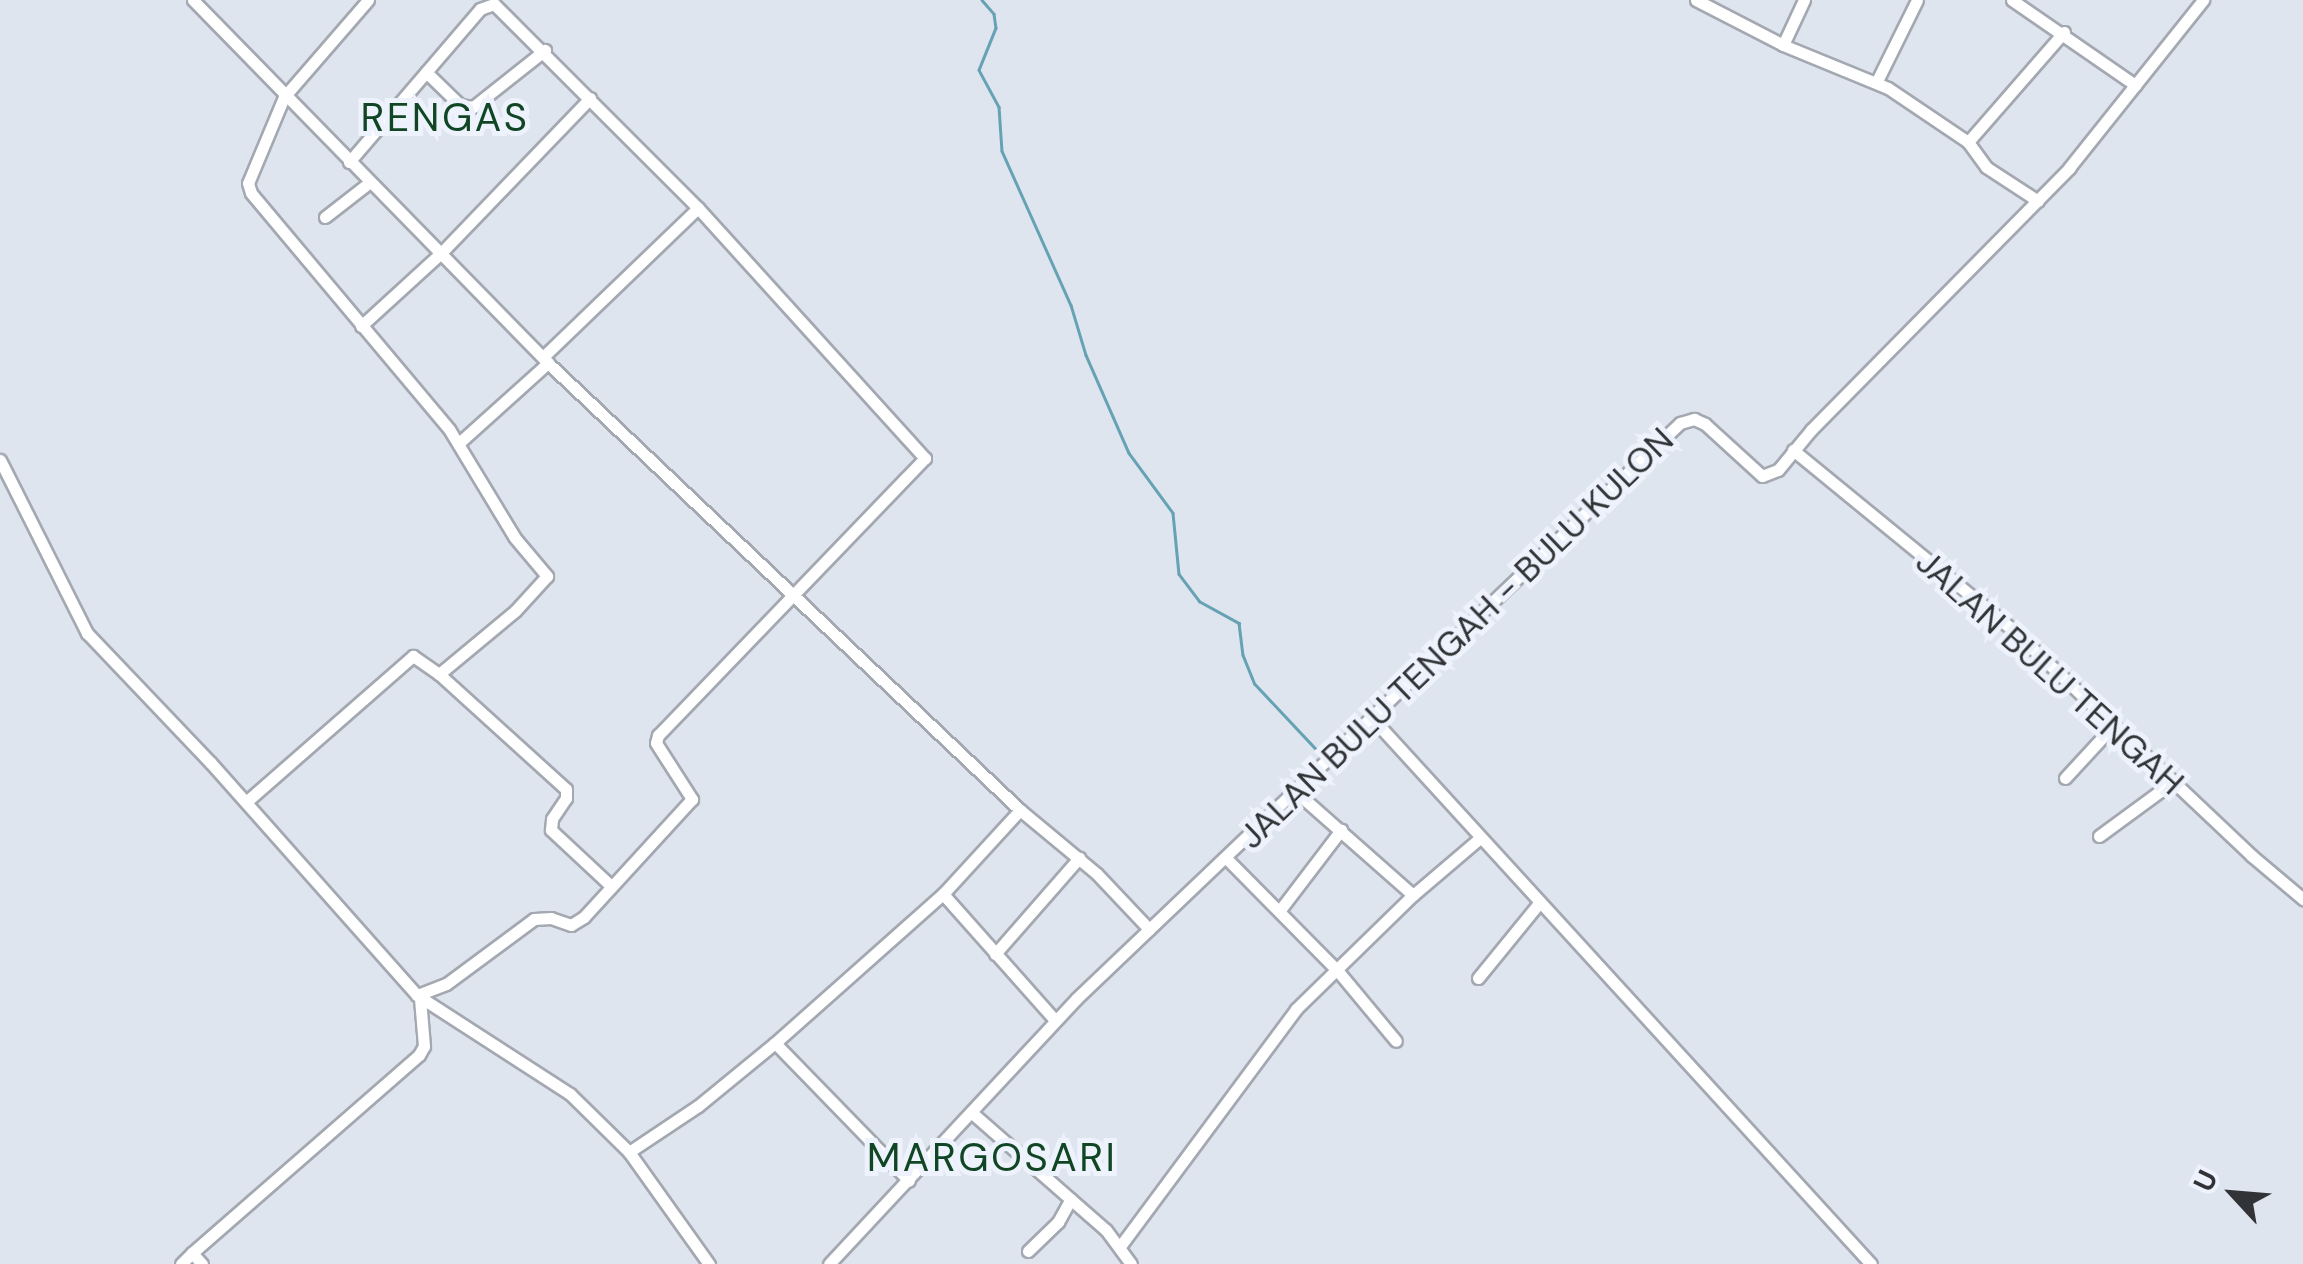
<!DOCTYPE html>
<html>
<head>
<meta charset="utf-8">
<style>
	body { margin:0 }
	#map { position:relative; width:2303px; height:1264px; overflow:hidden; background:#dfe5ee; font-family:"DM Sans",sans-serif }
	div>[style] { position:absolute }
	.stream>* { height:2.5px; margin:-1.25px; padding:0 1.25px; transform-origin:1.25px; border-radius:1.25px; background:#65a2b3 }
	.roads { filter:drop-shadow(2px 0 #a3a8b1) drop-shadow(-2px 0 #a3a8b1) drop-shadow(0 2px #a3a8b1) drop-shadow(0 -2px #a3a8b1) }
	.minor>* { height:11px; margin:-5.5px; padding:0 5.5px; transform-origin:5.5px; border-radius:5.5px; background:#fff }
	span { translate:-50% -50%; white-space:nowrap; text-align:center; line-height:1.15; -webkit-text-stroke:10px #edf2fc; paint-order:stroke }
	.street-label { font-size:35px; color:#313336 }
	.quarter-label { font-size:40px; color:#114625; letter-spacing:2.5px }
	.north { position:absolute; left:2183px; top:1144px; width:100px; height:100px; -webkit-text-stroke:8px #edf2fc; paint-order:stroke; rotate:296deg; font-size:28px; font-weight:700; line-height:40px; text-align:center; color:#313336 }
	.north::after { content:''; display:block; margin:auto; width:35px; height:45px; background:#313336; clip-path:polygon(50% 0,100% 100%,50% 72%,0 100%) }
</style>
</head>
<body>
<div id="map">
	<div class="stream">
		<i style="left:982px;top:0;width:18px;rotate:49deg"></i>
		<i style="left:994px;top:14px;width:14px;rotate:82deg"></i>
		<i style="left:996px;top:28px;width:45px;rotate:112deg"></i>
		<i style="left:979px;top:70px;width:42px;rotate:61.6deg"></i>
		<i style="left:999px;top:107px;width:44px;rotate:86.1deg"></i>
		<i style="left:1002px;top:151px;width:169px;rotate:65.9deg"></i>
		<i style="left:1071px;top:305px;width:52px;rotate:73.3deg"></i>
		<i style="left:1086px;top:355px;width:107px;rotate:66.3deg"></i>
		<i style="left:1129px;top:453px;width:74px;rotate:53.7deg"></i>
		<i style="left:1173px;top:513px;width:61px;rotate:84.4deg"></i>
		<i style="left:1179px;top:574px;width:34px;rotate:53deg"></i>
		<i style="left:1199px;top:601px;width:46px;rotate:28.8deg"></i>
		<i style="left:1239px;top:623px;width:32px;rotate:83deg"></i>
		<i style="left:1243px;top:655px;width:31px;rotate:68deg"></i>
		<i style="left:1255px;top:684px;width:92px;rotate:46.8deg"></i>
	</div>
	<div class="roads">
		<div class="minor">
			<i style="left:193px;top:0;width:508px;rotate:45.64deg"></i>
			<i style="left:548px;top:363px;width:650px;rotate:43.44deg"></i>
			<i style="left:1020px;top:810px;width:100px;rotate:39.7deg"></i>
			<i style="left:1097px;top:874px;width:76px;rotate:46.6deg"></i>
			<i style="left:368px;top:0;width:128px;rotate:130.9deg"></i>
			<i style="left:284px;top:97px;width:93px;rotate:112.7deg"></i>
			<i style="left:248px;top:183px;width:10px;rotate:73deg"></i>
			<i style="left:251px;top:193px;width:308px;rotate:50deg"></i>
			<i style="left:449px;top:429px;width:127px;rotate:58.8deg"></i>
			<i style="left:515px;top:538px;width:50px;rotate:49.9deg"></i>
			<i style="left:547px;top:576px;width:47px;rotate:132.4deg"></i>
			<i style="left:515px;top:611px;width:99px;rotate:140.3deg"></i>
			<i style="left:1696px;top:0;width:98px;rotate:27.3deg"></i>
			<i style="left:1783px;top:45px;width:113px;rotate:22.3deg"></i>
			<i style="left:1888px;top:88px;width:97px;rotate:34deg"></i>
			<i style="left:1968px;top:142px;width:31px;rotate:54deg"></i>
			<i style="left:1986px;top:167px;width:62px;rotate:33.2deg"></i>
			<i style="left:2012px;top:0;width:150px;rotate:34.6deg"></i>
			<i style="left:1783px;top:45px;width:50px;rotate:-65deg"></i>
			<i style="left:426px;top:72px;width:47px;rotate:44.1deg"></i>
			<i style="left:460px;top:105px;width:13px;rotate:9deg"></i>
			<i style="left:473px;top:107px;width:92px;rotate:-38.4deg"></i>
			<i style="left:1877px;top:81px;width:90px;rotate:-63.7deg"></i>
			<i style="left:1968px;top:142px;width:146px;rotate:-48.9deg"></i>
			<i style="left:349px;top:162px;width:201px;rotate:-49.4deg"></i>
			<i style="left:480px;top:9px;width:15px;rotate:-20deg"></i>
			<i style="left:494px;top:4px;width:288px;rotate:45deg"></i>
			<i style="left:698px;top:208px;width:338px;rotate:47.8deg"></i>
			<i style="left:925px;top:458px;width:385px;rotate:133.9deg"></i>
			<i style="left:658px;top:735px;width:8px;rotate:104deg"></i>
			<i style="left:656px;top:743px;width:67px;rotate:57.3deg"></i>
			<i style="left:692px;top:799px;width:160px;rotate:132.5deg"></i>
			<i style="left:584px;top:917px;width:15px;rotate:148deg"></i>
			<i style="left:571px;top:925px;width:21px;rotate:-161deg"></i>
			<i style="left:551px;top:918px;width:17px;rotate:177deg"></i>
			<i style="left:534px;top:919px;width:109px;rotate:143.5deg"></i>
			<i style="left:446px;top:984px;width:31px;rotate:159deg"></i>
			<i style="left:325px;top:217px;width:57px;rotate:-37.9deg"></i>
			<i style="left:361px;top:326px;width:108px;rotate:-42.4deg"></i>
			<i style="left:441px;top:253px;width:215px;rotate:-46.1deg"></i>
			<i style="left:543px;top:357px;width:215px;rotate:-43.9deg"></i>
			<i style="left:459px;top:443px;width:120px;rotate:-42deg"></i>
			<i style="left:1793px;top:450px;width:286px;rotate:39.3deg"></i>
			<i style="left:2014px;top:631px;width:328px;rotate:43.4deg"></i>
			<i style="left:2252px;top:856px;width:67px;rotate:40.1deg"></i>
			<i style="left:0;top:460px;width:194px;rotate:63.3deg"></i>
			<i style="left:87px;top:633px;width:178px;rotate:46.4deg"></i>
			<i style="left:210px;top:762px;width:312px;rotate:48.4deg"></i>
			<i style="left:417px;top:995px;width:182px;rotate:32.9deg"></i>
			<i style="left:570px;top:1094px;width:83px;rotate:44.5deg"></i>
			<i style="left:629px;top:1152px;width:138px;rotate:54.5deg"></i>
			<i style="left:1373px;top:719px;width:738px;rotate:47.58deg"></i>
			<i style="left:2065px;top:778px;width:71px;rotate:-47.3deg"></i>
			<i style="left:1295px;top:791px;width:157px;rotate:41.4deg"></i>
			<i style="left:246px;top:802px;width:222px;rotate:-41.2deg"></i>
			<i style="left:413px;top:656px;width:32px;rotate:35deg"></i>
			<i style="left:439px;top:674px;width:171px;rotate:42.2deg"></i>
			<i style="left:566px;top:789px;width:9px;rotate:90deg"></i>
			<i style="left:566px;top:798px;width:25px;rotate:124deg"></i>
			<i style="left:552px;top:819px;width:11px;rotate:95deg"></i>
			<i style="left:551px;top:830px;width:81px;rotate:43deg"></i>
			<i style="left:2099px;top:836px;width:93px;rotate:-36.3deg"></i>
			<i style="left:1226px;top:858px;width:158px;rotate:45.3deg"></i>
			<i style="left:1337px;top:970px;width:92px;rotate:50.3deg"></i>
			<i style="left:943px;top:894px;width:169px;rotate:48.4deg"></i>
			<i style="left:1280px;top:910px;width:101px;rotate:-52.7deg"></i>
			<i style="left:995px;top:954px;width:128px;rotate:-48.8deg"></i>
			<i style="left:1478px;top:978px;width:98px;rotate:-50.8deg"></i>
			<i style="left:775px;top:1043px;width:192px;rotate:45.8deg"></i>
			<i style="left:971px;top:1112px;width:179px;rotate:41.2deg"></i>
			<i style="left:1106px;top:1230px;width:42px;rotate:53.7deg"></i>
			<i style="left:629px;top:1152px;width:83px;rotate:-33.7deg"></i>
			<i style="left:698px;top:1106px;width:99px;rotate:-39.3deg"></i>
			<i style="left:775px;top:1043px;width:225px;rotate:-41.6deg"></i>
			<i style="left:943px;top:894px;width:114px;rotate:-47.5deg"></i>
			<i style="left:1121px;top:1245px;width:294px;rotate:-53.4deg"></i>
			<i style="left:1296px;top:1009px;width:163px;rotate:-44.3deg"></i>
			<i style="left:1413px;top:895px;width:88px;rotate:-40.4deg"></i>
			<i style="left:1028px;top:1251px;width:42px;rotate:-44deg"></i>
			<i style="left:1058px;top:1222px;width:26px;rotate:-61deg"></i>
			<i style="left:181px;top:1264px;width:16px;rotate:-45deg"></i>
			<i style="left:202px;top:1264px;width:15px;rotate:-132deg"></i>
			<i style="left:192px;top:1253px;width:301px;rotate:-41.1deg"></i>
			<i style="left:419px;top:1055px;width:10px;rotate:-61deg"></i>
			<i style="left:424px;top:1046px;width:48px;rotate:-94.8deg"></i>
			<i style="left:829px;top:1264px;width:362px;rotate:-47deg"></i>
			<i style="left:1076px;top:999px;width:835px;rotate:-43.64deg"></i>
			<i style="left:1680px;top:423px;width:15px;rotate:-16deg"></i>
			<i style="left:1694px;top:419px;width:12px;rotate:24deg"></i>
			<i style="left:1705px;top:424px;width:77px;rotate:42.4deg"></i>
			<i style="left:1762px;top:476px;width:17px;rotate:-21deg"></i>
			<i style="left:1778px;top:470px;width:52px;rotate:-50.5deg"></i>
			<i style="left:1811px;top:430px;width:368px;rotate:-45.4deg"></i>
			<i style="left:2069px;top:168px;width:215px;rotate:-51.4deg"></i>
		</div>
	</div>
	<div class="street-label">
		<span style="left:1456px;top:638px;rotate:-44deg">JALAN BULU TENGAH - BULU KULON</span>
		<span style="left:2050px;top:672px;rotate:42deg">JALAN BULU TENGAH</span>
	</div>
	<div class="quarter-label">
		<span style="left:445px;top:117px">RENGAS</span>
		<span style="left:992px;top:1157px">MARGOSARI</span>
	</div>
	<div class="north">U</div>
</div>
</body>
</html>
